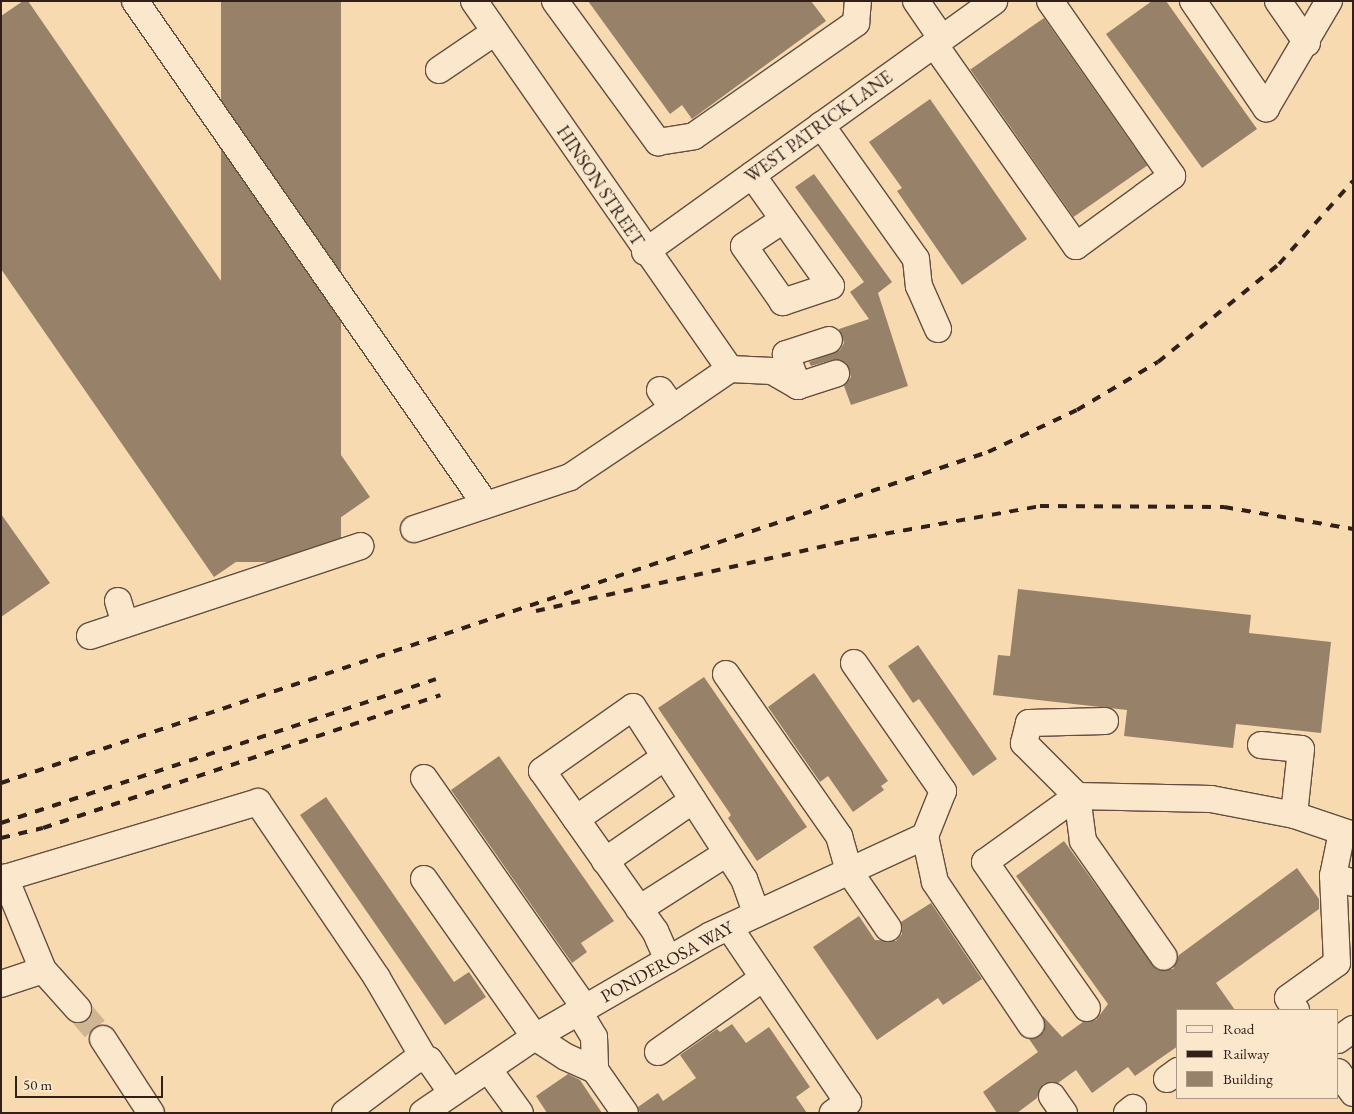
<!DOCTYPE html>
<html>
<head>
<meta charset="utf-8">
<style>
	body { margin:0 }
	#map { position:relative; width:1354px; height:1114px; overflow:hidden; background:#f8dab1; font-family:"EB Garamond",serif }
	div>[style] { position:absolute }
	.building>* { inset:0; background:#988169; transform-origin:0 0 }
	.minor-tunnel>* { height:26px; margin-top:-13px; transform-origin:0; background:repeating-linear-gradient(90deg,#d0b593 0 26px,transparent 0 39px) }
	.roads { filter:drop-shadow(1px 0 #634e40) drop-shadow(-1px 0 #634e40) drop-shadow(0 1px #634e40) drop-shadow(0 -1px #634e40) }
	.minor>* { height:26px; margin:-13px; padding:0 13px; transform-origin:13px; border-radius:13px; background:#fae7cc }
	.rail>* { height:4px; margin-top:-2px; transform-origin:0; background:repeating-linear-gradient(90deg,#31201a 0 9px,transparent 0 18px) }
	span { translate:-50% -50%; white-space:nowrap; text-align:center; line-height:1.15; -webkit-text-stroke:5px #fae7cc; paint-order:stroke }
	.street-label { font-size:18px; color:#31201a }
	.frame { position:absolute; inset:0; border:2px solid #31201a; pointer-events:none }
	.legend { position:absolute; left:1176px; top:1009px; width:162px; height:90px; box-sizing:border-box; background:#fae7cc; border:1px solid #aa9785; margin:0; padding:6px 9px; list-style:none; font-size:15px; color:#31201a }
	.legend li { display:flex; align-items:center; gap:10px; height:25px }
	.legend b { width:25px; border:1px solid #aa9785 }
	.scale { position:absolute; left:15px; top:1076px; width:148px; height:22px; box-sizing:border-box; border:2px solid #31201a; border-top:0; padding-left:6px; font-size:15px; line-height:18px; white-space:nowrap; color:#31201a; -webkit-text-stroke:4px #fae7cc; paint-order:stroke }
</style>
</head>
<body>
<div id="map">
	<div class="building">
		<i style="clip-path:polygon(23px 1px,28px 1px,370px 497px,287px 555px,276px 558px,265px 542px,214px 577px,1px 269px,1px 16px)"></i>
		<i style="left:221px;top:1px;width:120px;height:561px"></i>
		<i style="clip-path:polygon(588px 1px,811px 1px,826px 21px,692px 119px,682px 105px,670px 114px)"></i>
		<i style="clip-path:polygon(1152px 1px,1166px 1px,1257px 129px,1202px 168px,1106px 34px)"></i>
		<i style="left:1044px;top:18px;width:180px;height:90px;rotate:55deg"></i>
		<i style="clip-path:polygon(930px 99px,1027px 239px,962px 285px,897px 191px,902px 188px,869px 142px)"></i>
		<i style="clip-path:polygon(814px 174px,892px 282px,878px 293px,908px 386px,851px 405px,844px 386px,851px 377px,846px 363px,832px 360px,811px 366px,809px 362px,840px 350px,844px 343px,839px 329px,869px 319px,850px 292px,864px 282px,795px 187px)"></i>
		<i style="clip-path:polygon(1px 514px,50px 583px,1px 617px)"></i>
		<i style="clip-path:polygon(1018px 589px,1251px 615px,1249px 633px,1331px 642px,1321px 733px,1236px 724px,1233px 748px,1124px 736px,1127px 710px,993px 695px,998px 655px,1010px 656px)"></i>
		<i style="clip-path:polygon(918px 645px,997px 759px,973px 776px,919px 699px,913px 703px,888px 666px)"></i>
		<i style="clip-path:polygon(814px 673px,888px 781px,881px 786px,884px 790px,853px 812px,828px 776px,820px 782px,768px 707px)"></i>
		<i style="clip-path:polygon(704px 677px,807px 827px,757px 861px,728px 818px,731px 815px,658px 708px)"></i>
		<i style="clip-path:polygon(499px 756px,614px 921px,581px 943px,587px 952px,572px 963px,451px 790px)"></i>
		<i style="clip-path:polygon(326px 797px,454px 982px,469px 972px,486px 997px,445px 1025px,300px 815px)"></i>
		<i style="clip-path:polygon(1064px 841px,1157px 970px,1173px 969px,1179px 955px,1297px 868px,1319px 899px,1319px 909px,1216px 983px,1235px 1010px,1178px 1010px,1178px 1046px,1135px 1076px,1128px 1067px,1092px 1093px,1076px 1070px,1058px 1083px,1043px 1084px,1037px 1098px,1017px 1113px,997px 1113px,983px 1092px,1038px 1052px,1029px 1039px,1044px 1032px,1043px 1016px,1062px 1037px,1083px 1022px,1096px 1020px,1108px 1004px,1016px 876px)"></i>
		<i style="clip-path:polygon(931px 903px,982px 979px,943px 1005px,938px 998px,877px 1040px,813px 947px,859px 916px,875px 940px,896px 941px,902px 934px,901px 922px)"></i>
		<i style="clip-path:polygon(732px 1024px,746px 1043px,769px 1027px,810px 1087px,796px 1097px,807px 1113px,640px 1113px,638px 1107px,658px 1093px,663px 1101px,696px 1078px,680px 1055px,717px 1029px,720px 1032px)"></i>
		<i style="clip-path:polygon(568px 1074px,580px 1080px,602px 1113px,547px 1113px,536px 1096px)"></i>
	</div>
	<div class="minor-tunnel">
		<i style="left:78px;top:1009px;width:39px;rotate:50deg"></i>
	</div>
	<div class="roads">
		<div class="minor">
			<i style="left:135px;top:1px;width:614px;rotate:55.15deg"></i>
			<i style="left:474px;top:1px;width:448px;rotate:55.2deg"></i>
			<i style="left:555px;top:1px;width:175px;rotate:53.9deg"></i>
			<i style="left:658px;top:142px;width:36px;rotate:-9deg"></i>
			<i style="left:694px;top:136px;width:198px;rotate:-34.9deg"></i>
			<i style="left:856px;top:23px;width:22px;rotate:-85deg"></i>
			<i style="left:916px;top:1px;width:46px;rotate:55.6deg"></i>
			<i style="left:1193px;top:1px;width:130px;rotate:55.7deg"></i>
			<i style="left:1266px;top:108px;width:124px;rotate:-59.5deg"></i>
			<i style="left:1278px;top:1px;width:51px;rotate:55.4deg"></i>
			<i style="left:934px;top:44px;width:247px;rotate:54.9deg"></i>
			<i style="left:1076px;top:246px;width:119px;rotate:-36.1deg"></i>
			<i style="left:1172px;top:176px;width:213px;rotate:-124.9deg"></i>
			<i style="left:439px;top:70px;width:68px;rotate:-34.2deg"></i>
			<i style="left:821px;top:125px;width:164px;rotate:54.7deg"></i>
			<i style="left:916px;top:259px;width:27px;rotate:84deg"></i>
			<i style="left:919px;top:286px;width:47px;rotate:66.2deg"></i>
			<i style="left:752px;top:175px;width:136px;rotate:54.6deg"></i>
			<i style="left:831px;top:286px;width:51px;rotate:161.6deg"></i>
			<i style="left:783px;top:302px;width:68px;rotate:-124.9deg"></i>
			<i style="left:744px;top:246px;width:47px;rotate:-33.7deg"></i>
			<i style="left:645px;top:252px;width:430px;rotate:-35.7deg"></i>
			<i style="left:798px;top:386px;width:34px;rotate:-111deg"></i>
			<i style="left:786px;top:354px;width:45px;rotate:-18deg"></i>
			<i style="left:660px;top:390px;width:22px;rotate:54deg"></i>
			<i style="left:673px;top:408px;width:69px;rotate:-34.4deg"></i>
			<i style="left:730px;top:369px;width:42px;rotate:2.7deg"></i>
			<i style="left:772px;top:371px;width:30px;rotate:30deg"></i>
			<i style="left:798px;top:386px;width:40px;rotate:-18deg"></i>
			<i style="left:414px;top:529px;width:164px;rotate:-18.4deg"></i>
			<i style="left:570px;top:477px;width:124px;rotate:-33.8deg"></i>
			<i style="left:118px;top:601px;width:24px;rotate:73deg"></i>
			<i style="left:90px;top:636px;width:285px;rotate:-18.4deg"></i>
			<i style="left:854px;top:663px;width:156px;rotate:55.2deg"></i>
			<i style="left:943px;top:791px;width:48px;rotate:111.8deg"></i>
			<i style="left:925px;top:836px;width:47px;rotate:77.7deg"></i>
			<i style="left:935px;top:882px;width:172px;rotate:56.1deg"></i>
			<i style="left:726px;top:674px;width:198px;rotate:55.1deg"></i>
			<i style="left:839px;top:836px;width:36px;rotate:74deg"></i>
			<i style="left:849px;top:871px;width:69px;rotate:55.6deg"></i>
			<i style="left:1105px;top:721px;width:76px;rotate:178.5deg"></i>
			<i style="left:1029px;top:723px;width:21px;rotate:104deg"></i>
			<i style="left:1024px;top:743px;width:75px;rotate:45deg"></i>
			<i style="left:1077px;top:796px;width:45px;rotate:82.4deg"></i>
			<i style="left:1083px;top:841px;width:141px;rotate:55.1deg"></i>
			<i style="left:1261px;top:745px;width:40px;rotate:5.7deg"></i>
			<i style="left:1301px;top:749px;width:66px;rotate:96.1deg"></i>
			<i style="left:424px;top:778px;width:281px;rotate:55deg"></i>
			<i style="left:1077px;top:796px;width:113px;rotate:144.3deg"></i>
			<i style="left:985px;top:862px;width:178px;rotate:55.1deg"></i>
			<i style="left:1077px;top:796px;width:134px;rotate:1.3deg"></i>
			<i style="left:1211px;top:799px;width:85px;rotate:10.9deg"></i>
			<i style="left:1294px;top:815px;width:62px;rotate:18.7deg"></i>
			<i style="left:576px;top:819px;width:108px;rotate:-34.9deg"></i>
			<i style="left:1342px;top:832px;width:45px;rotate:101.6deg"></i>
			<i style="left:1333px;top:876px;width:21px;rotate:19deg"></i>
			<i style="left:605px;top:861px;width:107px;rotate:-34.7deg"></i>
			<i style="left:424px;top:879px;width:193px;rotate:54.9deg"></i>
			<i style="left:535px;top:1037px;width:37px;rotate:33deg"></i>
			<i style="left:566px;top:1057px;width:32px;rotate:24deg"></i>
			<i style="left:639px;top:909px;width:104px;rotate:-32.5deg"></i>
			<i style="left:729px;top:927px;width:212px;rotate:55.8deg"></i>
			<i style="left:848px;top:1102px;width:19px;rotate:144deg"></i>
			<i style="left:668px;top:960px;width:32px;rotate:-114deg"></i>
			<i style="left:655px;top:931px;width:196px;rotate:-125.2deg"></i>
			<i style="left:542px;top:771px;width:111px;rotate:-35.1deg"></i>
			<i style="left:633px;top:707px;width:205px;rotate:57.2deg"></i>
			<i style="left:744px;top:879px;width:37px;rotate:70deg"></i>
			<i style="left:1px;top:984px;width:44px;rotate:-18.4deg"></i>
			<i style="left:78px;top:1009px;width:52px;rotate:-131.9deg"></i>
			<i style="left:43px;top:970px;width:100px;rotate:-112.4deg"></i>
			<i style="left:5px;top:878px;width:264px;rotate:-16.7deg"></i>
			<i style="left:258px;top:802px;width:212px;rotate:55.9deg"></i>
			<i style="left:377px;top:978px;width:93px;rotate:59.6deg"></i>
			<i style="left:1296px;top:1010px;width:14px;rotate:-124deg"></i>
			<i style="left:1288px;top:998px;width:60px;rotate:-35.5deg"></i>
			<i style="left:1337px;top:963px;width:87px;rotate:-92.6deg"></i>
			<i style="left:579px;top:1012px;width:29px;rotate:59deg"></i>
			<i style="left:594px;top:1037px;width:33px;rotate:88deg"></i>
			<i style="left:595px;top:1070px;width:52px;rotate:55.1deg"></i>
			<i style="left:103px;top:1039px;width:88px;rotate:57deg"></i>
			<i style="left:1338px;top:1040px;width:19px;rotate:-36deg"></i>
			<i style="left:658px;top:1052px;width:127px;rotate:-35.1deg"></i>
			<i style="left:488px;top:1069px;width:54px;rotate:54deg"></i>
			<i style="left:1338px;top:1072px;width:26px;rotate:54deg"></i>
			<i style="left:1167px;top:1079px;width:14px;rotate:-36deg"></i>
			<i style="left:1052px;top:1096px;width:21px;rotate:55deg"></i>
			<i style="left:345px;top:1113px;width:90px;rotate:-36.9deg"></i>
			<i style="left:417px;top:1059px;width:12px;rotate:5deg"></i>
			<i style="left:429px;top:1060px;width:40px;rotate:55.1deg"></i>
			<i style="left:423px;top:1113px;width:135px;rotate:-34.2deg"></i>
			<i style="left:535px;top:1037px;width:203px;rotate:-30.1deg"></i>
			<i style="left:711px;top:935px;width:236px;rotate:-24.8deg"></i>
			<i style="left:1127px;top:1113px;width:8px;rotate:-40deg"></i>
		</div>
	</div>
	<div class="rail">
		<i style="left:536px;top:611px;width:322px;rotate:-12.7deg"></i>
		<i style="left:850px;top:540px;width:193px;rotate:-10.1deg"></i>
		<i style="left:1040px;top:506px;width:184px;rotate:0.3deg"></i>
		<i style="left:1224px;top:507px;width:131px;rotate:9.7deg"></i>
		<i style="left:1px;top:783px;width:1041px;rotate:-18.54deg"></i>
		<i style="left:988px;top:452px;width:98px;rotate:-25.3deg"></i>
		<i style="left:1077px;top:410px;width:94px;rotate:-30.7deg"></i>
		<i style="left:1158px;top:362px;width:156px;rotate:-39deg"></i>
		<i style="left:1279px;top:264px;width:111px;rotate:-48.3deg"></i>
		<i style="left:1px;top:823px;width:458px;rotate:-18.3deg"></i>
		<i style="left:1px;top:838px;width:43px;rotate:-13.4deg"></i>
		<i style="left:43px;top:828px;width:419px;rotate:-18.5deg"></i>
	</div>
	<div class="street-label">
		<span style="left:819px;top:127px;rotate:-36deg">WEST PATRICK LANE</span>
		<span style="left:600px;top:186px;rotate:56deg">HINSON STREET</span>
		<span style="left:667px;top:962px;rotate:-29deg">PONDEROSA WAY</span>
	</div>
	<div class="frame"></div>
	<ul class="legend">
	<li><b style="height:6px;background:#fae7cc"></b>Road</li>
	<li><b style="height:6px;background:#31201a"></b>Railway</li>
	<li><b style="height:14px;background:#988169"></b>Building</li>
	</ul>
	<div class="scale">50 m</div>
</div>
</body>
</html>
